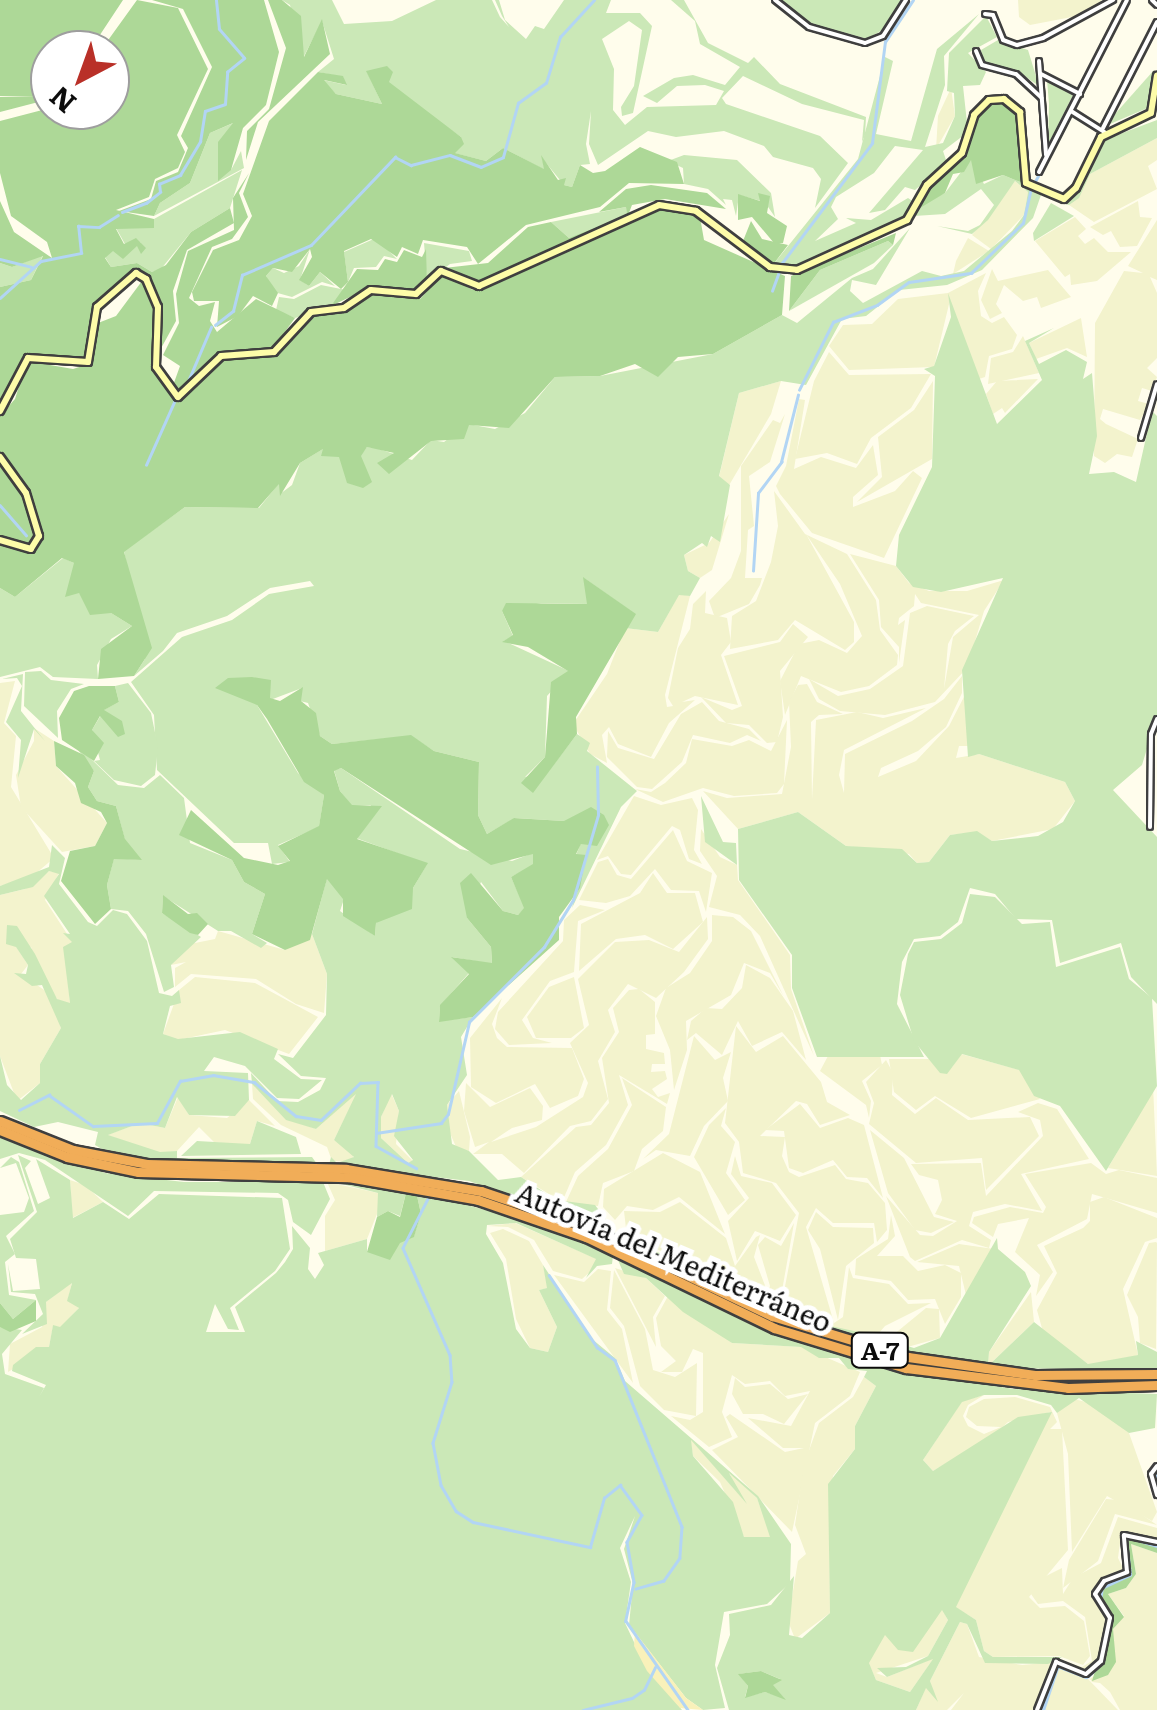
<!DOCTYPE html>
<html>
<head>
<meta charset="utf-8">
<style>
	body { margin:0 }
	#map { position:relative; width:1157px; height:1710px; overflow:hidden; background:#fffdec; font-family:Literata,serif }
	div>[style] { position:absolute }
	.farmland>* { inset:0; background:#f3f3cd }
	.green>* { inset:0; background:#cbe8b7 }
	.forest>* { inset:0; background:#add897 }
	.sand>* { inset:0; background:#f9f1ba }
	.stream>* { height:2.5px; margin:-1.25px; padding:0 1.25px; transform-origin:1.25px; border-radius:1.25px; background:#b2d5f4 }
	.canal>* { height:5px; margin:-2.5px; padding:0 2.5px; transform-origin:2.5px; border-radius:2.5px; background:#b2d5f4 }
	.roads { filter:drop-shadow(2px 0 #3f3f3f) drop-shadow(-2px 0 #3f3f3f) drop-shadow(0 2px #3f3f3f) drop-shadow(0 -2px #3f3f3f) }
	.street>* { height:4px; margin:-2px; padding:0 2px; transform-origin:2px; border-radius:2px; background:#fff }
	.secondary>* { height:6px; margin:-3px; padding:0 3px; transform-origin:3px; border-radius:3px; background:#fdfca9 }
	.highway>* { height:9px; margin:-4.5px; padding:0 4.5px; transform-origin:4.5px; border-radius:4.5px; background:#f1ad58 }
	span { translate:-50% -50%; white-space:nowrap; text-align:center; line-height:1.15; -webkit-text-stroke:10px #fff; paint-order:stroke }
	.shield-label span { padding:2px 8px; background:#fff; border:2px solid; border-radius:8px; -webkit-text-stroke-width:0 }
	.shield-label { font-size:25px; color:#0c0c0c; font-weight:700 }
	.street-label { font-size:28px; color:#0c0c0c }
	.north { position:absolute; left:30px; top:30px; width:100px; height:100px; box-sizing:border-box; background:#fff; border:2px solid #9e9e9e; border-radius:50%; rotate:221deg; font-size:28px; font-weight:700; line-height:40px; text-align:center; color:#0c0c0c }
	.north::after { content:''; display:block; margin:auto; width:35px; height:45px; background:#b93028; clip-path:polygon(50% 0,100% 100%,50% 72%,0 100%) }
</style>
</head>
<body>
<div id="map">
	<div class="farmland">
		<i style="clip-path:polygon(1018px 0,1101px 0,1102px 3px,1077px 16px,1030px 25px,1019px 17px)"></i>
		<i style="clip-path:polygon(951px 88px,955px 116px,936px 149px,938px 116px)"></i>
		<i style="clip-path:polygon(1157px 138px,1157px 160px,1148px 166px,1157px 189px,1094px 222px,1069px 205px,1090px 174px)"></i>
		<i style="clip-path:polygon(1015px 181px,1028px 192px,1024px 215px,991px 249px,972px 235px)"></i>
		<i style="clip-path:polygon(1138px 201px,1140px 217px,1152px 218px,1137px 246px,1120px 247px,1111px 231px,1103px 235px,1090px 227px)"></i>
		<i style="clip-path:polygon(1075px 217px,1086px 229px,1078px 236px,1085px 244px,1094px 238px,1108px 252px,1131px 252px,1097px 281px,1071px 285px,1070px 274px,1065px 277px,1035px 241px)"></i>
		<i style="clip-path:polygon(1157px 220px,1157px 280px,1150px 277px,1157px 293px,1157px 358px,1147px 368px,1157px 377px,1152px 391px,1142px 388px,1138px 401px,1149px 404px,1140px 420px,1103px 409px,1100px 419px,1106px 424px,1138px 439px,1132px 457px,1117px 454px,1105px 463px,1094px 456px,1095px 323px,1124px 271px,1143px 273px,1128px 266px)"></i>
		<i style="clip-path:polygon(968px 238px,989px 251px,953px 274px,956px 261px)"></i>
		<i style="clip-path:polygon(992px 269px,998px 281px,1048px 270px,1071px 297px,1041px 308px,1037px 297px,1023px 301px,1004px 285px,996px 304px,1002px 313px,990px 319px,981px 300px)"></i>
		<i style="clip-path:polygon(986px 273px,978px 291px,981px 316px,992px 323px,1004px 317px,1017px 335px,1012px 349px,989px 356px,985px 377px,979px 379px,950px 300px,934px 367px,849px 370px,829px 346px,843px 325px,872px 324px,898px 299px,948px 293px)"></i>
		<i style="clip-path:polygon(1081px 318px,1087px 357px,1067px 348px,1036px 359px,1029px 343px)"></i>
		<i style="clip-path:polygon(1023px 336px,1039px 373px,988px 384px,991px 358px,1013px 352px)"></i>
		<i style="clip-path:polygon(829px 352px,849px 375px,931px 374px,911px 408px,871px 438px,857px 464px,827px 453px,795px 459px,814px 381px)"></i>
		<i style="clip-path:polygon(1038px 379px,1005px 413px,1002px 408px,993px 414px,986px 394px,997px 381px)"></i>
		<i style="clip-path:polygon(781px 381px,771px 414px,728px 487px,719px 477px,739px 393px)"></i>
		<i style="clip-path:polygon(933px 381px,932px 459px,857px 502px,882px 477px,878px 437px,914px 410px)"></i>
		<i style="clip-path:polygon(799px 399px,805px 400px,794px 469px,821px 457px,856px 468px,873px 445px,878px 475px,853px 497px,853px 507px,895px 491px,913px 471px,922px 478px,884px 558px,812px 533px,780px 494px,776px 486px,786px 466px)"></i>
		<i style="clip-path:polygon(785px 414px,770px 462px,749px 476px,754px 526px,748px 530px,745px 578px,762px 578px,760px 585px,749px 604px,715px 618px,709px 601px,731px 578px,741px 551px,741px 466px,773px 420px,780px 423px)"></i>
		<i style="clip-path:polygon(774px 491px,805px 534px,847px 554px,876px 600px,880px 630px,898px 655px,897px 665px,869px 686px,841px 692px,801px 676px,785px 715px,780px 681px,799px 644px,819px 640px,847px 653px,862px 636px,840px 584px,806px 534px,854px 622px,854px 642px,845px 650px,795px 620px,778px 640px,730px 649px,732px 616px,756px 601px,771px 562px,778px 526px)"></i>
		<i style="clip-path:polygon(729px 514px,712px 570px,700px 578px,688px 571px,684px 555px,709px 543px)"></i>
		<i style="clip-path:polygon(850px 554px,896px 566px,909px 583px,929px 591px,967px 591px,1004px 580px,984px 611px,967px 668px,935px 702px,885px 715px,840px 711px,819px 699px,809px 679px,838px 696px,870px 689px,903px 666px,910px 613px,927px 606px,974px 616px,955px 631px,948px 644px,944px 689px,953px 637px,979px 615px,921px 603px,915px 594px,914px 606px,899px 618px,898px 625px,905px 620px,899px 663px,899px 647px,881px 627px,879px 600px)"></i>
		<i style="clip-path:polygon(706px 591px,705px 613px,727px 618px,731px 642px,721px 655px,738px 705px,695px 696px,682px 702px,695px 700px,669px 723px,651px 757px,618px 744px,609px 727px,602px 735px,607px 763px,590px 754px,573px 724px,607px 674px,625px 628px,658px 632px,679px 594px,690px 596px,665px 695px,667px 707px,673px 706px,668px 698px,678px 648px,690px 629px,693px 604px)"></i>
		<i style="clip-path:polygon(793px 624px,808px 637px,780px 671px,783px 717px,777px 742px,767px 743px,749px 725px,726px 723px,701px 697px,732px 710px,742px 706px,724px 656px,780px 642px)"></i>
		<i style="clip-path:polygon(962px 676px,962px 693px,946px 727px,918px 751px,881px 768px,878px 777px,916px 761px,949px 726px,967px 691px,968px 746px,959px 746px,956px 758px,979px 754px,1065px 782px,1075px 801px,1053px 829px,992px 841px,977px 832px,950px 835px,929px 862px,917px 863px,909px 854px,846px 846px,798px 812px,738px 829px,703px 791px,727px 798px,782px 794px,791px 747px,789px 702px,798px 685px,807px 684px,817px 702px,843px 714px,819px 715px,811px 722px,812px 800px,816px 720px,857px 712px,883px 718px,926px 708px,844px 750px,839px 775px,844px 793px,845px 754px,912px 721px,944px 699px)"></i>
		<i style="clip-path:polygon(15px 681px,4px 723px,16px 736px,11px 787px,54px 858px,34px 875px,0 886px,0 683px)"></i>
		<i style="clip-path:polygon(702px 702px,719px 721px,749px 729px,761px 741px,747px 735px,730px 743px,693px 735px,682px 762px,652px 789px,637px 787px,607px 757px,608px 731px,618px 748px,654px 759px,681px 714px)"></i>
		<i style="clip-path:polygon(787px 720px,784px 784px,777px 793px,734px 796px,703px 788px,663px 802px,635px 789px,651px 792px,665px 783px,686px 763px,692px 739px,732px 746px,749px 740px,771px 751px)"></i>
		<i style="clip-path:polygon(34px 728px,54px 741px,56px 766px,107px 823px,95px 846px,62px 852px,21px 807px,16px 775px,34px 741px)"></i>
		<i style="clip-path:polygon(634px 796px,661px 805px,692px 798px,698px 810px,694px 850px,702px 864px,689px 859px,680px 830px,672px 826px,631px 875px,621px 874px,608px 856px,597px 860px)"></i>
		<i style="clip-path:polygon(701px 829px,720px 857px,737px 865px,738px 880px,790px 955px,791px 989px,814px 1056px,760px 936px,740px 915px,709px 907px,717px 876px,700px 851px)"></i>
		<i style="clip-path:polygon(673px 830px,687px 861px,712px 873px,706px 912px,699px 891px,671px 890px,655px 869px,630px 896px,606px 903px,579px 900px,598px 862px,608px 859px,617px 875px,631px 879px)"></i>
		<i style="clip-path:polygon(49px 871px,59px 873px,45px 900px,73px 943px,66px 963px,70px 1003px,63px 1006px,45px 984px,31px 947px,15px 945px,28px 965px,21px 974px,50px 994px,61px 1028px,40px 1064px,40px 1083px,17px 1101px,0 1056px,0 895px,25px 889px)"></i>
		<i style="clip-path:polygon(653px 873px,667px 893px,695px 893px,703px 922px,673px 949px,645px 935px,616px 939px,579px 971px,581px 924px,640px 893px)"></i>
		<i style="clip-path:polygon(580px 905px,605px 910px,578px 921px,574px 972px,550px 981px,522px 1020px,533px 1038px,552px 1043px,509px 1045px,495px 1029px,498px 1012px,563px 941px,564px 920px)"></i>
		<i style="clip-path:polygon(712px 915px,733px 917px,751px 931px,784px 997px,770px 973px,744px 963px,731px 995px,686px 1021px,687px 1050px,674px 1090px,670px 1050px,656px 1016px,666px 988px,690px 973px,712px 941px)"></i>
		<i style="clip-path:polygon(707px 917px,708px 939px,684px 972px,656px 998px,628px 984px,608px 1010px,615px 1032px,598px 1061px,608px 1099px,591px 1121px,570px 1126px,524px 1173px,502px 1154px,473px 1154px,489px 1142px,475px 1147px,464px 1111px,466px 1083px,490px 1107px,530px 1088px,543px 1106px,542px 1120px,512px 1128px,491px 1142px,536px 1127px,583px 1097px,588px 1083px,570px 1043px,589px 1025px,578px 979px,615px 942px,649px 940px,679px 952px)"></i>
		<i style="clip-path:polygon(218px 931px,285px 950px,312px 934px,327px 974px,324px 1013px,296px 1004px,256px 979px,191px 974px,175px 987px,175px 968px,186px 962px,171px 965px,190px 944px,215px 939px)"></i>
		<i style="clip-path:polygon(746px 965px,770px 978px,793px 1011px,806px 1060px,782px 1032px,752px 1046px,738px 1021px,722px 1055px,696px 1033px,687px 1040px,691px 1021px,706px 1008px,722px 1009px,742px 988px)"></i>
		<i style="clip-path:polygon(195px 977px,255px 983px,318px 1017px,289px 1054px,225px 1030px,178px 1040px,163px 1034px,179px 990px)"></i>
		<i style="clip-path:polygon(574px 977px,584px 1028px,571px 1038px,536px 1038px,527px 1017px,549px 987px)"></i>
		<i style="clip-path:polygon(639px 989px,655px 1002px,655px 1034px,646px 1035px,646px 1049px,664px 1053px,665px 1064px,652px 1064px,651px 1072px,665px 1071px,667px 1079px,652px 1089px,658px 1097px,670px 1093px,667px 1104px,619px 1075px,628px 1105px,606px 1145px,575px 1172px,562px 1202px,521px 1177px,576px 1127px,591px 1125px,609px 1103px,602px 1058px,619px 1032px,613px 1008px,629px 990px)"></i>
		<i style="clip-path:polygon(502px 998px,492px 1024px,497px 1038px,507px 1047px,572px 1048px,584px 1079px,578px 1096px,550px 1108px,535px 1084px,496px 1103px,471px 1087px,470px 1038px)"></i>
		<i style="clip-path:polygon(736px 1026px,756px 1052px,783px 1036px,821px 1082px,827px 1102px,850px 1115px,820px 1125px,807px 1104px,796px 1101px,760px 1136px,785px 1137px,782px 1156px,789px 1172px,799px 1177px,835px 1165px,846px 1179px,868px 1183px,885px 1203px,887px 1230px,877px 1242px,874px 1223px,833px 1223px,816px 1208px,806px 1227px,834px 1323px,843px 1317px,849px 1267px,853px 1278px,889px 1284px,908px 1304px,931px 1303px,885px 1326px,874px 1339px,812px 1322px,783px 1297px,799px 1213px,776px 1183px,743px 1173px,739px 1142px,725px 1123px)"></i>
		<i style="clip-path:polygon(694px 1036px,715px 1060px,731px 1052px,723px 1078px,728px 1101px,704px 1126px,690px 1156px,656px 1150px,643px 1159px,669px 1134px)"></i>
		<i style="clip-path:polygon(961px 1054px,1020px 1070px,1040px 1099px,971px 1118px,935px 1096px,916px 1110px,894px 1092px,889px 1059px,930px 1059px,952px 1067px)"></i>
		<i style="clip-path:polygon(880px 1055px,882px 1065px,862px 1081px,871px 1101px,869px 1118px,866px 1105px,820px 1071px,828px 1056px)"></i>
		<i style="clip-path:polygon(886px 1060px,893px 1073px,892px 1095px,915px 1114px,936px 1098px,968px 1120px,1030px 1117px,1039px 1136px,986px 1190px,982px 1158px,916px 1163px,869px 1124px,874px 1103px,866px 1082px)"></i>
		<i style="clip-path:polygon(622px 1078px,666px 1107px,663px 1131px,642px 1149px,634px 1171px,603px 1183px,598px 1206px,565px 1204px,578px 1176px,608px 1149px,632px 1105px)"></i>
		<i style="clip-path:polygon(252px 1084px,288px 1118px,316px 1129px,358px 1092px,334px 1140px,354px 1152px,352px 1162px,332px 1161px,327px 1147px,281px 1125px,253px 1099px)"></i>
		<i style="clip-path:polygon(1153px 1085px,1157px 1176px,1108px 1168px,1139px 1114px)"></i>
		<i style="clip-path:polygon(459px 1091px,470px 1137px,469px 1151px,457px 1149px,449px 1131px,447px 1105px)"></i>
		<i style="clip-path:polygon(391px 1093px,399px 1111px,396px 1144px,413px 1161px,408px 1163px,381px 1138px,381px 1117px)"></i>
		<i style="clip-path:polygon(178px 1097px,189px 1115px,227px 1118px,249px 1100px,275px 1126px,257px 1121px,250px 1144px,243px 1146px,214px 1142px,199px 1127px,177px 1151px,160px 1153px,107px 1135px,140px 1123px,165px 1128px)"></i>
		<i style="clip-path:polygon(1038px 1103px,1057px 1109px,1089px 1159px,1021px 1174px,1042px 1211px,1005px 1204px,973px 1212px,969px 1226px,991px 1240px,989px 1248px,962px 1240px,915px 1261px,910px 1257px,886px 1196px,920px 1235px,933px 1236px,957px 1221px,935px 1214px,942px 1200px,938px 1180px,919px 1175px,911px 1164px,981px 1163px,986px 1196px,1043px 1136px,1040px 1120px,1018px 1112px)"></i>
		<i style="clip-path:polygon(800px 1104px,820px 1128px,848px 1118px,864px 1125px,883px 1198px,867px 1178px,847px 1177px,833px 1160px,803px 1173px,789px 1168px,784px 1131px,765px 1130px)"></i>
		<i style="clip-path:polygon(726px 1108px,721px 1126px,735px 1142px,726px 1173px,745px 1200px,728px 1215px,694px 1157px,709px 1125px)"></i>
		<i style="clip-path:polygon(870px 1130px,904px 1158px,934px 1217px,954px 1222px,931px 1233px,915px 1230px,888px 1193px)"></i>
		<i style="clip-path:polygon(663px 1153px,700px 1172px,725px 1234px,679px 1197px,653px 1210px,627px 1206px,615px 1220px,603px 1207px,604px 1189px)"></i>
		<i style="clip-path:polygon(735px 1156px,741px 1176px,772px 1183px,796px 1215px,780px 1241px,755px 1231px,737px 1261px,728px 1221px,749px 1198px,731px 1174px)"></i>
		<i style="clip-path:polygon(1091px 1163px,1106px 1174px,1119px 1170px,1157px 1178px,1157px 1213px,1092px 1194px,1087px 1219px,1037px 1245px,1053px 1272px,1036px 1296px,1040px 1275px,1015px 1252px,1029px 1218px,998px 1224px,993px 1237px,972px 1223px,974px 1217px,1010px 1207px,1043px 1213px,1046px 1207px,1025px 1174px)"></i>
		<i style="clip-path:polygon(70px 1180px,85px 1185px,103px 1202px,72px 1218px)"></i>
		<i style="clip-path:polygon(327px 1182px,378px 1193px,381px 1204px,367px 1239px,325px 1251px,325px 1216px,335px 1200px)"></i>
		<i style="clip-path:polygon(1104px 1197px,1157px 1218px,1157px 1238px,1145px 1242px,1123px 1289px,1138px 1355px,1108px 1365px,1088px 1364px,1043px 1332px,1037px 1310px,1057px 1273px,1044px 1246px,1083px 1228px,1090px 1221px,1090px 1202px)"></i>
		<i style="clip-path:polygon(680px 1202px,726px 1238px,735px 1266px,756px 1237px,760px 1235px,754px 1257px,766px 1288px,762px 1298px,753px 1300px,695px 1265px,627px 1237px,624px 1211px,660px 1212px)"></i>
		<i style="clip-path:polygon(816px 1212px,833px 1227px,873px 1228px,874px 1243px,846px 1266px,838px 1320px,820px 1249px,808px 1230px)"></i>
		<i style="clip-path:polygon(891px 1215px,895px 1236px,877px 1256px,903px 1256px,918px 1271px,945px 1265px,961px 1273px,961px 1297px,945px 1324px,935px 1299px,908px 1300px,891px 1281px,855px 1275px,856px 1259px,888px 1239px)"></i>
		<i style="clip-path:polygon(515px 1223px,597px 1259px,591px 1271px,582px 1279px,553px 1271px,534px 1240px,508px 1227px,487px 1226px)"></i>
		<i style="clip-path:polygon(794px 1223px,780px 1302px,773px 1304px,765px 1300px,770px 1286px,758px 1245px,765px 1237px,781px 1246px)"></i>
		<i style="clip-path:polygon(503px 1229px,529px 1241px,543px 1265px,548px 1288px,539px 1290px,557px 1327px,548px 1352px,530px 1348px,516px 1319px,506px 1259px,490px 1233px)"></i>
		<i style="clip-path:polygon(1156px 1242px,1157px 1243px,1156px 1349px,1140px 1343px,1138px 1317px,1127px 1295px,1149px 1243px)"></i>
		<i style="clip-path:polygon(959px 1244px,994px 1249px,966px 1295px,959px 1266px,917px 1262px)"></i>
		<i style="clip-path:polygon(615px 1268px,646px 1278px,665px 1296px,653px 1317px,656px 1347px)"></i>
		<i style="clip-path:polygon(598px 1269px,611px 1271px,607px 1310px,622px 1329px,633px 1383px,554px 1275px,584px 1282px)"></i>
		<i style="clip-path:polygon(614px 1270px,645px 1329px,653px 1370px,675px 1377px,697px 1363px,696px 1416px,664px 1410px,640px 1386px,624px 1326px,610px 1308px)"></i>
		<i style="clip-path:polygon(72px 1282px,68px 1299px,79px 1308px,60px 1328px,53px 1326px,49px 1347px,8px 1372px,10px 1344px,42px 1327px,46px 1302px)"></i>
		<i style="clip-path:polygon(1031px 1292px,1034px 1322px,988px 1366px,989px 1352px)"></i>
		<i style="clip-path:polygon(668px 1296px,732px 1343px,802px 1347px,860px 1372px,850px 1396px,815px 1423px,792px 1532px,712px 1450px,738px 1437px,726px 1417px,730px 1414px,785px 1452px,804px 1448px,783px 1448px,748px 1418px,791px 1426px,810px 1391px,785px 1396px,770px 1381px,745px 1384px,732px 1375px,722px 1412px,732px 1437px,709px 1447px,671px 1416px,690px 1420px,703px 1412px,703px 1353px,693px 1349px,682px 1372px,661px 1372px,676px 1361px,661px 1346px,656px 1318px)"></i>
		<i style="clip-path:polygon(926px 1308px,939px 1309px,940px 1338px,900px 1349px,887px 1340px)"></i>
		<i style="clip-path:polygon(864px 1377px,876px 1386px,855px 1426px,855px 1449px,833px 1476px,829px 1503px,830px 1613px,795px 1639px,788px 1621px,798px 1561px,806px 1554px,795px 1525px,804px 1464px,819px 1423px,853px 1397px)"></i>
		<i style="clip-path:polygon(735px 1378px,745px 1387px,770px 1384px,788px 1399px,808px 1394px,784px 1424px,763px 1414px,743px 1414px,732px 1394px)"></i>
		<i style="clip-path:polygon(984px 1395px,968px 1405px,963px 1416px,968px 1426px,984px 1434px,1001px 1427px,977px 1426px,966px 1417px,969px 1407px,984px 1399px,1015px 1397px,1050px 1407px,1057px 1422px,1050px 1429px,1062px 1429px,1068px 1550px,1029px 1597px,1040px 1608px,1065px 1606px,1084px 1621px,1090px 1656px,1083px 1665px,1059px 1656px,993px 1657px,984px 1651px,976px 1620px,955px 1607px,1051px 1412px,1008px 1422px,995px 1434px,933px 1471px,923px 1460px,962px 1401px)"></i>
		<i style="clip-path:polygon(1070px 1398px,1094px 1404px,1129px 1433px,1157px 1512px,1152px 1521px,1107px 1496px,1072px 1552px,1068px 1454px,1057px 1413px)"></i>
		<i style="clip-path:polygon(690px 1438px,736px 1491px,729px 1471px,757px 1498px,771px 1537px,744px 1537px,720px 1482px,693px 1456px)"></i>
		<i style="clip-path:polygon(1106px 1499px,1120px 1500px,1157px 1525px,1115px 1514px,1098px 1561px,1063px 1588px,1069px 1560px)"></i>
		<i style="clip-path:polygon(1118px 1517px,1157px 1528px,1157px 1541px,1121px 1535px,1118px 1558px,1125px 1572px,1103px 1580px,1093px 1593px,1107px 1619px,1098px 1663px,1085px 1672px,1061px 1660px,1082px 1667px,1092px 1661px,1085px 1617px,1063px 1601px,1038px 1604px,1031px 1594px,1042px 1578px,1062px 1568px,1063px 1594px,1073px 1578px,1101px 1563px)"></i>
		<i style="clip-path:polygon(1131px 1544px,1157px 1553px,1157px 1710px,1120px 1710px,1110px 1692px,1100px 1683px,1092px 1682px,1090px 1679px,1112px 1663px,1113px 1629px,1124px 1616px,1108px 1594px,1126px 1588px,1136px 1574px)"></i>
		<i style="clip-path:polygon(942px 1609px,948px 1620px,928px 1656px,876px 1673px,887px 1677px,934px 1658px,910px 1692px,876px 1680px,868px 1662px,885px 1634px)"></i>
		<i style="clip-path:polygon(960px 1622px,967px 1624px,979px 1657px,1022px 1665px,1055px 1662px,1035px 1710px,951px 1710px,964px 1693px,947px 1710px,916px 1710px,926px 1687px,932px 1690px,930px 1681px)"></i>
		<i style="clip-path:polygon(1059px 1665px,1086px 1677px,1118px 1710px,1044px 1710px)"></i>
	</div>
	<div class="green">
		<i style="clip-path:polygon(282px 0,332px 0,344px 24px,392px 21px,436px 0,492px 0,500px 17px,509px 27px,502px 16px,495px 0,499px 0,505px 20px,526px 39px,535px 26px,544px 29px,564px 0,611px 0,606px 13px,640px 13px,652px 26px,633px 113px,622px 116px,621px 107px,634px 86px,642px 30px,629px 21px,602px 39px,614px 69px,613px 110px,625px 125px,647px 107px,716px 105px,724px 91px,705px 85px,677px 86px,657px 103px,643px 96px,674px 78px,693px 75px,725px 85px,740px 67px,700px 44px,695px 21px,671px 0,684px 0,708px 43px,748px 63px,754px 57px,780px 84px,866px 117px,865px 135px,862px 142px,864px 120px,802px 104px,743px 76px,722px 98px,726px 104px,820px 136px,848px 163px,815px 208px,821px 179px,813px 168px,773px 157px,764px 146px,724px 131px,676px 137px,648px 131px,598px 165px,589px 144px,591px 111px,586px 144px,590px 164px,580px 165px,572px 187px,564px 185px,542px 158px,545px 170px,503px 148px,486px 161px,454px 153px,461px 137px,367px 72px,382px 104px,336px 94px,323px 80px,346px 85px,343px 77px,318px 72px,334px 59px,322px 21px,303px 58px,290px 5px)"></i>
		<i style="clip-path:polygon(779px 0,901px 0,886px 28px,867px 39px,812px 24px)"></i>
		<i style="clip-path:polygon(979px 14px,944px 56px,945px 85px,925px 147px,943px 143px,955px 116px,954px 93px,947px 91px,949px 53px,986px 16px,997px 37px,968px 53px,986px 72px,980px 85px,963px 86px,968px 132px,943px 151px,947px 163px,915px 190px,905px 187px,885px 210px,869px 213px,923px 150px,895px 146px,874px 173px,836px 197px,831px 207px,838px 219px,815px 241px,856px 223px,846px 218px,871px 220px,908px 198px,914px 202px,903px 221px,792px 269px,772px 266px,858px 159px,885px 57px,893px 61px,876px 134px,911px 141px,937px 49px)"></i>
		<i style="clip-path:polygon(998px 40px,1028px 50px,1039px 86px,1017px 71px,983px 61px,981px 50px)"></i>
		<i style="clip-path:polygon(1154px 70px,1150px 107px,1110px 124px,1115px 114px)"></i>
		<i style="clip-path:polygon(1047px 80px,1074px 93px,1048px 145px,1049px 104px)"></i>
		<i style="clip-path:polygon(1157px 120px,1157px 138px,1090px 174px,1079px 198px,1069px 205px,1061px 203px,1077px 194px,1104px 140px)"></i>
		<i style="clip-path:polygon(238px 121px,231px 170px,241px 151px,244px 168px,154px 216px,160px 203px,190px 183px,210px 133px)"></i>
		<i style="clip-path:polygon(684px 155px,737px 160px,771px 193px,775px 217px,759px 194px,761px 201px,739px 195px,736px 216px,732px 200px,723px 199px,726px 205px,708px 189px,684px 184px,683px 168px,668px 161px)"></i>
		<i style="clip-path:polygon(971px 159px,984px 184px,1003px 175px,1025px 184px,1041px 195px,1033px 218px,982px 270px,947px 285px,899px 290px,866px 316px,842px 319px,806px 385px,781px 381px,739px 393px,719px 476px,730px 485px,720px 542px,711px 536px,707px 547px,702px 543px,684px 555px,688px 571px,700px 578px,690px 596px,679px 595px,658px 632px,625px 628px,635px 614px,584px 578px,588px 604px,541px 603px,502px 611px,513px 636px,504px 641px,569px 671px,547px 696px,545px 757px,525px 777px,548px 772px,577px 734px,590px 743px,587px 751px,637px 791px,621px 807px,572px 908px,585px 856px,576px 855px,581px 843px,564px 821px,515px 818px,487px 834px,478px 815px,479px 762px,434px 751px,411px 736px,332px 744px,320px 736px,308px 703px,300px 701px,302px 688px,257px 705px,298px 773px,324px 795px,319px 827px,278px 845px,290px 862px,272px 864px,268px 843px,234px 843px,157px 770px,154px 715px,131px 682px,182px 637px,232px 620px,269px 594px,314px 586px,310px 581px,270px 588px,227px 616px,177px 633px,163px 651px,134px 676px,145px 659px,124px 551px,185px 507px,259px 508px,280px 482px,280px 494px,292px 485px,300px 463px,326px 447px,360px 456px,367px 447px,376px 448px,412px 460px,431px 440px,444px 442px,468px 424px,495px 429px,525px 413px,555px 377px,600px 376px,713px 354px,782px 315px,797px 323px,852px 278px,873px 269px,910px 228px,876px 285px,852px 280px,850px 291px,863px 303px,922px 271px,941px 276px,964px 271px,1012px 231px,1024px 215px,1028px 192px,1015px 181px,988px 220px,972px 234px,937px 226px,968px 231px,980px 225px,994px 205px,981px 189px,945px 214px,914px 216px,919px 205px,945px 193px)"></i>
		<i style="clip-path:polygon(242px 170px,230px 208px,191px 232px,161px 269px,152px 272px,137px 263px,111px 267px,105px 257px,113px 250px,126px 252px,141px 242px,125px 244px,116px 228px,154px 228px,154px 219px)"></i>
		<i style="clip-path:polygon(1051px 203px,1074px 216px,1034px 241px,1033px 233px)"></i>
		<i style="clip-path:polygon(626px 207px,627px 218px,614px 225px,569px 238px,551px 222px)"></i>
		<i style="clip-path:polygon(376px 238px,397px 259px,384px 256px,376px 267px,354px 268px,348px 282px,344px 252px)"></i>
		<i style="clip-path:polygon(888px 241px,893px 245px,874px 263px,789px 311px,820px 270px)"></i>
		<i style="clip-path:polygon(424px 243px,469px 251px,472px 261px,450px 264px,427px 282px)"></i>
		<i style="clip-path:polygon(310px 249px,300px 280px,309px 286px,320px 272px,335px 286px,322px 282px,292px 297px,274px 292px,266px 276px,273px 268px,284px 273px,299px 266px)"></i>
		<i style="clip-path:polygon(43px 255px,31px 280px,0 287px,0 263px,12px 267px)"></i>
		<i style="clip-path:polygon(321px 285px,346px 290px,331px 306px,295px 318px,276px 310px,279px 297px,294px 299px)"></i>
		<i style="clip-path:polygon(948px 293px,997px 424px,1042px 380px,1025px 341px,1054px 328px,1029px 343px,1039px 364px,1066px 350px,1087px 362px,1083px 379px,1092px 373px,1097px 436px,1089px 474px,1114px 472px,1136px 482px,1152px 411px,1157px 416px,1157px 716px,1142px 765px,1113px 790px,1157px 837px,1157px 1004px,1131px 977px,1121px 943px,1060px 963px,1052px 920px,1016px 919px,995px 894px,970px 888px,958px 922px,940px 936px,914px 939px,902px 962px,897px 1004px,924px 1057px,817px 1057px,792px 988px,792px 955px,739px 880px,738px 829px,798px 812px,846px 846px,902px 849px,917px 863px,929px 862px,950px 835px,977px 831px,992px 841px,1038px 836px,1063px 822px,1075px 801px,1065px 782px,979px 754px,968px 757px,962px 670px,1003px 578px,941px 592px,913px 587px,896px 566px,899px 535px,932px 467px,935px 376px,924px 369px,934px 366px,951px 317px)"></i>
		<i style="clip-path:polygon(63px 558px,74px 563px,79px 593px,132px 626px,111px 639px,97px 665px,98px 679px,53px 677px,40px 667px,0 677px,0 588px,15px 597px)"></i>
		<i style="clip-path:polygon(41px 671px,51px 680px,84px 684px,71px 689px,57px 711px,58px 738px,24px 706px,25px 672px)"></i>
		<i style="clip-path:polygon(23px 674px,21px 711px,45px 741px,34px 729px,18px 778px,21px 740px,6px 722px,22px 686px,17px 678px,2px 679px)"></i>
		<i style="clip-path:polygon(128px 683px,151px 713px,158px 747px,155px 775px,141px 786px,114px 780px,94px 761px,100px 760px,92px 730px,101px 715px,114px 727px,103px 710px,119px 702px,115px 686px)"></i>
		<i style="clip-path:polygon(78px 750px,84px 752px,118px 785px,144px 788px,160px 775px,184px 798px,190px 843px,232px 860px,244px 882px,265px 894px,252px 934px,267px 943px,261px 948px,231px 931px,218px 931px,163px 896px,162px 913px,201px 937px,171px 965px,174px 987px,164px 992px,146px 934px,128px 911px,111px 909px,107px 885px,114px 858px,141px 860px,125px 840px,116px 806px,97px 801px,88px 787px,94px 771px)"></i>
		<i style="clip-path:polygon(evenodd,341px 768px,460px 849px,512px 861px,533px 853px,534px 865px,511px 877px,525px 908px,518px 915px,503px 911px,481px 882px,467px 918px,491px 947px,492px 964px,452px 957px,469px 973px,440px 1006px,439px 1021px,473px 1017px,461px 1037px,467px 1075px,447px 1105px,452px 1144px,469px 1151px,498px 1180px,521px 1177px,556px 1200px,595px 1205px,616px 1233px,469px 1181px,329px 1165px,331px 1157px,337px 1163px,354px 1157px,334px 1140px,356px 1094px,316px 1129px,286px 1120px,252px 1084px,251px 1073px,277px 1101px,298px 1102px,320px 1090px,326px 1078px,301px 1076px,278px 1054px,293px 1058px,326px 1015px,327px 974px,312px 934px,327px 878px,344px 899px,340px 911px,375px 936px,376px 923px,413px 888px,427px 864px,356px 838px,371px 805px,352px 806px,340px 791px,334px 770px,341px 768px,392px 1094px,399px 1111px,394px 1136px,413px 1160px,408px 1163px,381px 1138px,381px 1117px,392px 1094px)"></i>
		<i style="clip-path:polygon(701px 796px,723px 842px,736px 843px,737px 865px,705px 842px)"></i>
		<i style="clip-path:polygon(52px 845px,65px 858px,59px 884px,88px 922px,97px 926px,113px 910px,127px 914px,147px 941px,159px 993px,172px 996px,179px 990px,181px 1003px,170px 1006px,163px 1034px,178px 1039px,240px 1032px,278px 1049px,274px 1059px,301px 1079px,322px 1080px,299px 1099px,277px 1098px,245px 1066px,214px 1057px,204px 1071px,248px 1073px,249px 1100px,235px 1116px,189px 1115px,177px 1097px,165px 1128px,140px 1123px,108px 1135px,160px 1152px,177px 1151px,177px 1158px,312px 1157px,317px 1164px,153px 1159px,102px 1149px,95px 1145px,98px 1132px,58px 1122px,34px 1127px,0 1111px,0 1056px,7px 1085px,21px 1100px,40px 1083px,40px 1064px,61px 1028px,42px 985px,32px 986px,14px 973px,26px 974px,28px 965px,16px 947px,6px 944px,7px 925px,17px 926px,35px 954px,57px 999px,70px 1003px,63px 947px,72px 942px,63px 933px,70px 934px,44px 896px,59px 874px,49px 871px,33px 887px,0 895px,0 886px,49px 867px)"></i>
		<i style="clip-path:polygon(970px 894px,995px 897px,1022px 924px,1050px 922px,1056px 967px,1120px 947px,1129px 979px,1152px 998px,1157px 1086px,1106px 1171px,1060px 1106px,1034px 1096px,1019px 1070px,962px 1054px,947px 1074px,940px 1073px,914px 1041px,900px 995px,908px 954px,914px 942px,941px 939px,962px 923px)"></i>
		<i style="clip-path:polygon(257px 1121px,296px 1137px,301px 1154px,181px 1156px,197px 1141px,250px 1144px)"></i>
		<i style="clip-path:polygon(0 1136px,105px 1173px,184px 1182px,323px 1182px,330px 1199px,311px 1235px,293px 1222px,288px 1200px,278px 1193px,154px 1191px,128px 1216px,45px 1160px,19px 1153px,0 1159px)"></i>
		<i style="clip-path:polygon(evenodd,18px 1155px,31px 1161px,25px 1168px,38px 1204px,50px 1198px,36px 1159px,70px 1180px,73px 1218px,103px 1202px,129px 1219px,159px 1194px,282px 1198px,290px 1249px,275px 1271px,230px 1308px,239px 1330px,228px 1329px,215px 1304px,206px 1332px,245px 1332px,235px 1307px,276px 1273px,285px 1262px,293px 1249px,292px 1226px,310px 1248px,308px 1269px,315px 1279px,324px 1265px,318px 1253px,367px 1239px,367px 1252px,414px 1236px,421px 1214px,416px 1191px,533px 1223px,613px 1256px,612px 1264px,597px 1266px,586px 1278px,596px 1259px,516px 1223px,487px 1225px,486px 1234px,503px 1263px,516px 1329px,530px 1348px,548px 1352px,557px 1327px,539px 1290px,547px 1288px,543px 1265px,592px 1339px,615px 1358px,625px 1381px,758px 1496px,791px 1544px,790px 1583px,767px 1604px,724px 1612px,715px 1665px,725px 1708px,703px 1710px,686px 1698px,629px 1625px,633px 1584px,624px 1549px,635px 1516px,620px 1548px,631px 1582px,625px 1623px,643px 1661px,682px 1710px,0 1710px,0 1327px,22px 1330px,2px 1354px,5px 1374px,44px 1388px,39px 1397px,46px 1385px,12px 1371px,13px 1365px,36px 1347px,49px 1347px,53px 1325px,60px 1327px,79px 1308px,67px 1301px,72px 1283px,46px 1302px,47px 1324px,22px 1334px,43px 1314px,35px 1294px,11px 1292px,8px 1264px,13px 1291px,40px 1289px,36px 1259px,16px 1258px,10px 1239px,37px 1212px,18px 1155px,691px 1440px,747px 1504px,729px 1473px,757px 1498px,770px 1537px,744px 1537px,733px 1502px,693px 1456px,691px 1440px)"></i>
		<i style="clip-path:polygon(11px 1157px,19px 1162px,34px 1211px,6px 1236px,15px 1254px,5px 1262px,9px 1295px,36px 1300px,13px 1319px,0 1303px,0 1215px,24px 1212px,29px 1198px,16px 1163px,0 1168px)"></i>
		<i style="clip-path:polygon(330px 1181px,407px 1189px,400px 1216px,388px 1211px,377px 1217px,378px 1193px)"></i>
		<i style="clip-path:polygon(997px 1238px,998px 1249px,1025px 1272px,1031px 1286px,989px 1352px,988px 1366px,1034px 1322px,1088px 1364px,1138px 1355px,1136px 1341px,1157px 1352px,1157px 1370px,1000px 1368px,877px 1346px,887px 1340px,914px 1348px,940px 1338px)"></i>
		<i style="clip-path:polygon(652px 1251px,687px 1260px,753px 1300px,774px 1304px,783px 1297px,812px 1322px,868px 1334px,870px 1343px,761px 1305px)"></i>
		<i style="clip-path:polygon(evenodd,617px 1258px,774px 1332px,888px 1369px,1014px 1389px,1157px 1394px,1155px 1428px,1129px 1433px,1079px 1398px,1057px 1413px,1051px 1405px,1017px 1395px,984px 1395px,962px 1402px,923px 1460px,933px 1471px,1018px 1417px,1052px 1412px,956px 1607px,976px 1620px,984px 1651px,993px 1657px,1062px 1657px,1048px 1664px,985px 1663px,967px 1624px,960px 1622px,930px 1681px,938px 1702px,926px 1688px,916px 1710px,729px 1710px,717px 1668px,730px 1635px,729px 1614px,771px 1605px,794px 1576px,789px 1635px,802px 1638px,830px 1613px,828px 1484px,855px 1449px,855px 1426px,876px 1386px,864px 1377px,867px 1371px,848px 1369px,839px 1358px,819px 1358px,801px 1347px,732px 1343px,683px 1312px,646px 1278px,624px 1274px,617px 1258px,942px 1610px,948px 1620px,928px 1656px,906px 1667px,877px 1668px,887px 1677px,933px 1659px,910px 1692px,876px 1680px,869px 1663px,885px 1635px,898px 1650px,913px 1652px,942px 1610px,617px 1258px,761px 1671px,780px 1679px,772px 1685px,784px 1698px,765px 1692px,745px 1697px,748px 1686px,739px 1674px,761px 1671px)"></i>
	</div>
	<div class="forest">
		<i style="clip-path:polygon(0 0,123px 0,90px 50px,50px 50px,50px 93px,38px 96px,50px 99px,0 112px,0 97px,37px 96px,0 96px)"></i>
		<i style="clip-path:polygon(137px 0,178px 8px,208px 69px,177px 135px,185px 152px,178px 168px,155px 179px,149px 197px,116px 210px,154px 219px,154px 228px,116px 229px,124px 244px,136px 238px,146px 248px,141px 254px,137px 246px,123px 259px,113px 251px,105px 258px,111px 267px,137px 263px,152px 272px,166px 265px,191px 232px,230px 208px,234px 223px,187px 250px,173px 291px,176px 321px,159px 352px,161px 316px,151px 281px,128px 273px,94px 307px,84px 361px,25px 355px,0 408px,0 287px,31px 280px,43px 256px,12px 267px,0 263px,0 201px,14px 232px,52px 258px,47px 242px,11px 216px,0 173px,0 121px,50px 108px,110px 110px,110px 50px,101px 50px)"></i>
		<i style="clip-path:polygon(152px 0,264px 0,279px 52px,266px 105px,243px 128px,231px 170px,218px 181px,218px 142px,233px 123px,210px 133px,190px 183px,160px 203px,154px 216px,119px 211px,151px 199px,156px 181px,178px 172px,188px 148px,181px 136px,212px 67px,183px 9px)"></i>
		<i style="clip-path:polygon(268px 0,282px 0,301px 16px,304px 57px,322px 19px,330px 54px,258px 122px,246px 160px,247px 131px,269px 109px,286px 48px)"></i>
		<i style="clip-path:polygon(387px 66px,393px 72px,389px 82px,461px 137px,464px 144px,455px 153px,486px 161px,503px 148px,544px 169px,541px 155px,558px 180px,566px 178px,564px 185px,572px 187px,580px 165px,593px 173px,605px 171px,640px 147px,677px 162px,684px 184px,629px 183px,600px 207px,526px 225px,478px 264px,467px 247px,423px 240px,418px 254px,402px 247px,397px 257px,371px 239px,344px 251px,348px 282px,341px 289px,320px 272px,309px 286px,299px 280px,312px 257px,310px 249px,292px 272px,273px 268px,266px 276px,278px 293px,272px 306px,253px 296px,238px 316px,217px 327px,219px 301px,194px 301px,192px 292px,213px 250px,239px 240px,252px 216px,243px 194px,269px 121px,318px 72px,343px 76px,347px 85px,324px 80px,336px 94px,382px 104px,366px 71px)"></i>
		<i style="clip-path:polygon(999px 102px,1017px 111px,1025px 184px,1003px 175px,976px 184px,971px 160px,964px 172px,953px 174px,945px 193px,920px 208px,934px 180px,968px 149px,982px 109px)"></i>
		<i style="clip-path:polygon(249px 173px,239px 193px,248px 217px,232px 239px,212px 247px,189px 298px,199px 306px,215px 302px,210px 321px,217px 332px,256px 299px,295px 318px,271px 351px,217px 354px,182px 395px,171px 391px,180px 366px,163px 355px,179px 323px,176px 294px,188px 251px,234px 230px,233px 198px)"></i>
		<i style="clip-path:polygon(651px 185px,707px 193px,726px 209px,665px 199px,632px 205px,627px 218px,626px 207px,599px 212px,626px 189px)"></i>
		<i style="clip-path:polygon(758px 193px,770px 196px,767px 213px,787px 226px,783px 243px,774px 243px,752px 217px,738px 220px,738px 194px,760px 201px)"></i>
		<i style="clip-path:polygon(660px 208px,700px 217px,704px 240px,785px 276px,782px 315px,713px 354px,678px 357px,658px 377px,635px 364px,600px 376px,555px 377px,509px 428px,469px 425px,464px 439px,431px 441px,389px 474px,377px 463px,394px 453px,367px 447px,361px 456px,372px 482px,363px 488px,347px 483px,339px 457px,321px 456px,323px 449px,300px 463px,280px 496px,279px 484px,258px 508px,185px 507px,124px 552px,152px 648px,134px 676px,98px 679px,101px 649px,132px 626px,111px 613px,90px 615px,79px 593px,65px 597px,74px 563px,62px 558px,15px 597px,0 588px,0 543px,33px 552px,42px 538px,21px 476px,0 452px,0 416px,15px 399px,27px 361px,73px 369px,92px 363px,98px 323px,116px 316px,142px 281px,157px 320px,151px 362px,177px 400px,224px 358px,271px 357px,317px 312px,348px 309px,373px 293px,420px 299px,443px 274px,473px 290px,486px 287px)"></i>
		<i style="clip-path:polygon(613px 221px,614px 225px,479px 284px,444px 268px,488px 263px,528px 227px,551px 222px,569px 238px)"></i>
		<i style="clip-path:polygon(751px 221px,762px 239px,788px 245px,772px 266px,743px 241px)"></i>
		<i style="clip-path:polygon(896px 233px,893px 245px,888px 241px,820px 270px,789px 311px,791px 276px)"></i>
		<i style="clip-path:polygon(426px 249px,427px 282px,419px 291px,369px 288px,331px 306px,357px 269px,378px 270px,385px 259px,397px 262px,404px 250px,422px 257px)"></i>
		<i style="clip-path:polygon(0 461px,25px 495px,37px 536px,29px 547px,0 538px)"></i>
		<i style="clip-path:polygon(583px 577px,636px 614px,576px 717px,577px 734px,533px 793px,521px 783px,545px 757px,551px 682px,568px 671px,528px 647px,502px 642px,513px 635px,502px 611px,506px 603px,587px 604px)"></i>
		<i style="clip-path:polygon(252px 677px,271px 680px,270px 698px,280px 701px,303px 687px,301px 701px,316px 713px,320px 736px,332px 744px,411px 735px,434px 751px,479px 762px,478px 815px,487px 834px,514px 818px,564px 821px,591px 807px,604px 815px,609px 825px,597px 846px,581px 844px,576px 854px,586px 855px,580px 888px,559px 917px,559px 940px,473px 1017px,439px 1022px,440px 1005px,469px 974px,451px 957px,492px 963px,491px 947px,467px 918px,460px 883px,471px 873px,503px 911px,518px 915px,524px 908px,511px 877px,533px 864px,533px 854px,491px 865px,341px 768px,334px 771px,340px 791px,352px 805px,382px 806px,357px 839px,428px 863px,413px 888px,412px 909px,376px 923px,375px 936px,343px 916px,343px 899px,327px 879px,310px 940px,285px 950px,252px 934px,265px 894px,244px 882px,232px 860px,179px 835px,191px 810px,244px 858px,278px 865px,290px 861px,278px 846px,319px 826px,324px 795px,304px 782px,267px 719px,257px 705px,215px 688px,228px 678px)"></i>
		<i style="clip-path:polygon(89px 686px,115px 686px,119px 702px,104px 710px,122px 721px,125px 734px,118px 737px,100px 716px,92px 730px,104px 743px,94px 761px,62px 740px,59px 718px,74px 691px)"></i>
		<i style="clip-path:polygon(54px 741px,84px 755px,94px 771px,88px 787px,97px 801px,116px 806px,125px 839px,142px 860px,114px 859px,107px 885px,111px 909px,95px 924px,61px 881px,70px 851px,95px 846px,107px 823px,101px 812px,81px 803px,75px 783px,56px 766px)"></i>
		<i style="clip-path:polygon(163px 895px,188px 914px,197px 913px,208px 924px,198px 935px,190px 933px,162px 913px)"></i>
		<i style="clip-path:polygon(407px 1189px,416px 1191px,421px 1214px,414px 1237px,400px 1243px,390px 1260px,367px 1252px,377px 1217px,388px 1211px,400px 1217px)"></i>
		<i style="clip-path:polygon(36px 1300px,36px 1321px,10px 1332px,0 1327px,0 1303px,13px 1319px)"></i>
		<i style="clip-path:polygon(1129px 1536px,1157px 1544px,1157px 1553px,1131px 1544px,1136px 1574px,1126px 1588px,1108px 1594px,1124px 1617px,1113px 1629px,1116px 1662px,1108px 1675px,1092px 1681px,1111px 1618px,1097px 1599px,1102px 1587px,1129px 1577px,1122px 1552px)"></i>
		<i style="clip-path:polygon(761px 1671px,782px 1680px,773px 1685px,786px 1700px,765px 1692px,745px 1698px,748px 1686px,738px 1674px)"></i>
	</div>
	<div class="sand">
		<i style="clip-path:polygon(635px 1632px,686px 1698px,703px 1710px,680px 1708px,647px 1671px,634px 1646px)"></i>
	</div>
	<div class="stream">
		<i style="left:1034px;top:183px;width:8px;rotate:-60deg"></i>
		<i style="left:122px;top:212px;width:26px;rotate:-21deg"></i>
		<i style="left:146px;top:203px;width:18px;rotate:-38deg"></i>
		<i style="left:160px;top:192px;width:8px;rotate:-97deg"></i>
		<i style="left:159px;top:184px;width:23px;rotate:-23deg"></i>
		<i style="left:180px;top:175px;width:39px;rotate:-59deg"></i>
		<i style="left:200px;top:142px;width:31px;rotate:-81deg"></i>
		<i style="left:205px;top:111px;width:21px;rotate:-19deg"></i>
		<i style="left:225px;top:104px;width:32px;rotate:-86deg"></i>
		<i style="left:227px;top:72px;width:22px;rotate:-39deg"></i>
		<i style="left:244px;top:58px;width:38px;rotate:-131deg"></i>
		<i style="left:219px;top:29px;width:29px;rotate:-96deg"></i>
		<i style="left:0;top:259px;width:32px;rotate:14deg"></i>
		<i style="left:772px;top:291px;width:30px;rotate:-70deg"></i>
		<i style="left:782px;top:263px;width:150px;rotate:-53.1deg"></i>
		<i style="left:872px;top:143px;width:102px;rotate:-82.7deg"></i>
		<i style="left:885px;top:42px;width:50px;rotate:-56.3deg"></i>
		<i style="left:0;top:298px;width:55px;rotate:-42.1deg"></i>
		<i style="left:41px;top:261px;width:41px;rotate:-11.3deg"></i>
		<i style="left:81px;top:253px;width:27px;rotate:-96deg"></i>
		<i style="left:78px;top:226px;width:21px;rotate:3deg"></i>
		<i style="left:99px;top:227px;width:22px;rotate:-32deg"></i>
		<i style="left:215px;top:325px;width:23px;rotate:-38deg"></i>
		<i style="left:233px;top:311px;width:37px;rotate:-76deg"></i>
		<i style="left:242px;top:275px;width:75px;rotate:-23.5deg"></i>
		<i style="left:311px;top:245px;width:122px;rotate:-46.3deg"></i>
		<i style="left:395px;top:157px;width:18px;rotate:27deg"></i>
		<i style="left:411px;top:165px;width:40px;rotate:-14.4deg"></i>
		<i style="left:450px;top:155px;width:33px;rotate:21deg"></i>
		<i style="left:481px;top:167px;width:24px;rotate:-24deg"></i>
		<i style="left:503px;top:157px;width:56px;rotate:-74.5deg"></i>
		<i style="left:518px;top:103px;width:34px;rotate:-36deg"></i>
		<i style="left:546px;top:83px;width:48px;rotate:-73.1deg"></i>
		<i style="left:560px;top:37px;width:50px;rotate:-47.4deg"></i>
		<i style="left:186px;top:386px;width:64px;rotate:-67deg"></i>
		<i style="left:799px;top:390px;width:76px;rotate:-63.4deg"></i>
		<i style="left:833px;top:322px;width:47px;rotate:-21.1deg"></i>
		<i style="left:877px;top:305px;width:39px;rotate:-36deg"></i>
		<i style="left:909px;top:282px;width:63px;rotate:-8.3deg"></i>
		<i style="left:971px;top:273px;width:72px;rotate:-43.9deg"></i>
		<i style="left:1023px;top:223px;width:35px;rotate:-77deg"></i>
		<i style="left:146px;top:465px;width:71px;rotate:-66deg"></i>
		<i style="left:0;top:505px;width:40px;rotate:49deg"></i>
		<i style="left:753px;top:571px;width:78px;rotate:-86.3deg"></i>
		<i style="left:758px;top:493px;width:39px;rotate:-53deg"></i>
		<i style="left:781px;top:462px;width:69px;rotate:-75.8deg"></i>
		<i style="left:19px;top:1110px;width:34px;rotate:-27deg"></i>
		<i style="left:49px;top:1095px;width:54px;rotate:35.2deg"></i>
		<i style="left:93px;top:1126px;width:64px;rotate:-2.7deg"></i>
		<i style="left:157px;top:1123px;width:48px;rotate:-61.3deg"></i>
		<i style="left:180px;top:1081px;width:34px;rotate:-10deg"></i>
		<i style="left:213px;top:1075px;width:42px;rotate:9.7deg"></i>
		<i style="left:254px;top:1082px;width:54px;rotate:39deg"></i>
		<i style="left:296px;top:1116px;width:25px;rotate:9deg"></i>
		<i style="left:321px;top:1120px;width:54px;rotate:-43.5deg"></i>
		<i style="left:360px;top:1083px;width:18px;rotate:-3deg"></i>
		<i style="left:378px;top:1082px;width:64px;rotate:91.8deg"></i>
		<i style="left:376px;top:1146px;width:46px;rotate:28.8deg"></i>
		<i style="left:376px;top:1133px;width:66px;rotate:-8.7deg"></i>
		<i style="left:441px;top:1123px;width:11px;rotate:-52deg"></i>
		<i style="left:448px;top:1114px;width:94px;rotate:-77.1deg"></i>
		<i style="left:469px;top:1022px;width:106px;rotate:-45deg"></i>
		<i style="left:544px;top:947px;width:55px;rotate:-58.3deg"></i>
		<i style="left:573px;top:900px;width:89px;rotate:-73.6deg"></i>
		<i style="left:598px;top:815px;width:48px;rotate:-91.2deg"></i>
		<i style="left:429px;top:1197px;width:57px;rotate:117deg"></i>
		<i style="left:403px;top:1248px;width:117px;rotate:66.3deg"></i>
		<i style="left:450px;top:1355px;width:27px;rotate:86deg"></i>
		<i style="left:452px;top:1382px;width:64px;rotate:107.3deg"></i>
		<i style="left:433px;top:1443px;width:43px;rotate:79.2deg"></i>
		<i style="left:441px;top:1485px;width:30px;rotate:60deg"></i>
		<i style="left:456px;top:1511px;width:20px;rotate:33deg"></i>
		<i style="left:473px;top:1522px;width:120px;rotate:12.1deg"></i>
		<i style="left:590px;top:1547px;width:51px;rotate:-74.1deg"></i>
		<i style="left:604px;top:1498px;width:21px;rotate:-39deg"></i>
		<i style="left:620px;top:1485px;width:37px;rotate:54deg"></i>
		<i style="left:642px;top:1515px;width:31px;rotate:119deg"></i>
		<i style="left:627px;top:1542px;width:41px;rotate:80.1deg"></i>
		<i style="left:634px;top:1582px;width:40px;rotate:102deg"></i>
		<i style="left:626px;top:1621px;width:108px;rotate:55.1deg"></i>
		<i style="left:549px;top:1275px;width:87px;rotate:56.3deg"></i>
		<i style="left:597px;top:1347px;width:22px;rotate:36deg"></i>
		<i style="left:615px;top:1360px;width:180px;rotate:68.1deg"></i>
		<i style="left:682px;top:1527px;width:31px;rotate:94deg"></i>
		<i style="left:680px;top:1558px;width:28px;rotate:125deg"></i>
		<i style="left:664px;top:1581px;width:29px;rotate:164deg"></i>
		<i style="left:583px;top:1710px;width:50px;rotate:-13.8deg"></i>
		<i style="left:632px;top:1698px;width:14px;rotate:-34deg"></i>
		<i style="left:644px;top:1690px;width:25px;rotate:-64deg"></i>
	</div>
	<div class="canal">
		<i style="left:1156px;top:1486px;width:13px;rotate:-86deg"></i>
		<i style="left:1138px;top:1539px;width:20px;rotate:18deg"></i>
		<i style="left:1099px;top:1601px;width:14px;rotate:-82deg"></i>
		<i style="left:1101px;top:1587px;width:31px;rotate:-25deg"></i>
		<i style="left:1129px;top:1574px;width:35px;rotate:-97deg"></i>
		<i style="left:1088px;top:1675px;width:20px;rotate:-45deg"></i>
		<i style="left:1042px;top:1710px;width:47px;rotate:-71.6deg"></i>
		<i style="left:1057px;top:1665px;width:31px;rotate:21deg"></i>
	</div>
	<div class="roads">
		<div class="street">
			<i style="left:775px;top:0;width:43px;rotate:38.5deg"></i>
			<i style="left:809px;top:27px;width:58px;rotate:15.9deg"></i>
			<i style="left:865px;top:43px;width:19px;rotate:-21deg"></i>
			<i style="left:883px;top:36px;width:43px;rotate:-57.4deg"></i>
			<i style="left:1152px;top:0;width:7px;rotate:45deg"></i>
			<i style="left:985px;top:14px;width:8px;rotate:7deg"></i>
			<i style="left:993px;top:15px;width:27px;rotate:68deg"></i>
			<i style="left:1003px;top:40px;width:15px;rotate:20deg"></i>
			<i style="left:1017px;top:45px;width:27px;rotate:-15deg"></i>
			<i style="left:1043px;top:38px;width:80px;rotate:-28.5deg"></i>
			<i style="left:976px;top:51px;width:15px;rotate:67deg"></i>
			<i style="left:982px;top:65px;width:35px;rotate:15deg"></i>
			<i style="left:1016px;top:74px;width:35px;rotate:43deg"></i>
			<i style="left:1039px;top:61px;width:94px;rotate:85.7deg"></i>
			<i style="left:1041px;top:74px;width:44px;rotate:27.1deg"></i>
			<i style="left:1071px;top:111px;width:41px;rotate:32.2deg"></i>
			<i style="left:1103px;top:128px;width:119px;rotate:-63deg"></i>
			<i style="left:1039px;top:172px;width:193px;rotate:-62.9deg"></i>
			<i style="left:1141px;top:438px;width:56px;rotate:-73.5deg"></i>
			<i style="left:1150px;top:827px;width:93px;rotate:-89.4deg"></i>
			<i style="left:1151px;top:734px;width:16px;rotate:-68deg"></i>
			<i style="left:1157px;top:1466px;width:10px;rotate:127deg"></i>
			<i style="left:1151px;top:1474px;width:22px;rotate:74deg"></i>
			<i style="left:1037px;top:1710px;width:52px;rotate:-68.4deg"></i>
			<i style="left:1056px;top:1662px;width:32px;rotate:22deg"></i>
			<i style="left:1086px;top:1674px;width:20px;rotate:-41deg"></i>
			<i style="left:1101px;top:1661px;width:44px;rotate:-78.2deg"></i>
			<i style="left:1110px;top:1618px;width:28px;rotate:-122deg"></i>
			<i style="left:1095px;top:1594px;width:16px;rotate:-55deg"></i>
			<i style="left:1104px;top:1581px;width:25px;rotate:-21deg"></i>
			<i style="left:1127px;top:1572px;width:37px;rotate:-95deg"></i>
			<i style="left:1124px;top:1535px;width:34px;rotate:12deg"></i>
		</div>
		<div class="secondary">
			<i style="left:0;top:411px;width:60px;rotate:-62.2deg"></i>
			<i style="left:28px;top:358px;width:60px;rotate:3.8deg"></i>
			<i style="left:88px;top:362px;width:56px;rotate:-80.7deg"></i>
			<i style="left:97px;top:307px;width:52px;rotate:-41.1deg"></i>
			<i style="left:136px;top:273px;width:12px;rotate:31deg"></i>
			<i style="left:146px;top:279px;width:30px;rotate:67deg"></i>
			<i style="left:158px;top:307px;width:60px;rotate:91.9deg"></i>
			<i style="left:156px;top:367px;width:37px;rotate:54deg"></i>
			<i style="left:178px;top:397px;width:59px;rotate:-43.6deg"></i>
			<i style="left:221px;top:356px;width:53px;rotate:-4.3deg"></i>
			<i style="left:274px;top:352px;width:54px;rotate:-47.2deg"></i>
			<i style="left:311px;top:312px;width:33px;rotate:-7deg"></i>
			<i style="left:344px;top:308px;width:32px;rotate:-34deg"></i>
			<i style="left:371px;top:290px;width:45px;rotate:5.1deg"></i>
			<i style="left:416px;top:294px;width:34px;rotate:-43deg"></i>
			<i style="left:441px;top:271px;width:41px;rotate:21.5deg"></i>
			<i style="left:479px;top:286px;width:197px;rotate:-24.2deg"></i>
			<i style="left:659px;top:205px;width:37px;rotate:9deg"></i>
			<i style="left:696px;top:211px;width:93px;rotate:37.1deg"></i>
			<i style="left:770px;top:267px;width:27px;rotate:6deg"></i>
			<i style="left:797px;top:270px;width:121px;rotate:-24.4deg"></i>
			<i style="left:907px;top:220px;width:40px;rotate:-60.3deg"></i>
			<i style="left:927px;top:185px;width:47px;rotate:-42.4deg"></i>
			<i style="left:962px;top:153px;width:40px;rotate:-72deg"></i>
			<i style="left:974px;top:115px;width:21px;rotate:-45deg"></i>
			<i style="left:989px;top:100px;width:15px;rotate:-4deg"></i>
			<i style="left:1004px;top:99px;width:21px;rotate:39deg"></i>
			<i style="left:1020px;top:112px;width:71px;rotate:85.2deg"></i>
			<i style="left:1026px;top:183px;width:41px;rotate:22.8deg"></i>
			<i style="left:1064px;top:199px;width:16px;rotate:-43deg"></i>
			<i style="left:1076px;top:188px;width:57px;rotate:-63.9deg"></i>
			<i style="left:1101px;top:137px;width:55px;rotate:-25.6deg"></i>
			<i style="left:1151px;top:113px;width:38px;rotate:-81deg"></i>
			<i style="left:0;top:457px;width:44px;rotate:54.2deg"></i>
			<i style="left:26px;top:493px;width:45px;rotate:73.2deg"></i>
			<i style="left:39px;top:536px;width:15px;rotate:122deg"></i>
			<i style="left:31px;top:549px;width:32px;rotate:-164deg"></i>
		</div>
		<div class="highway">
			<i style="left:0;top:1121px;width:79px;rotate:21.7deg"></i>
			<i style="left:73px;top:1150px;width:75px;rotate:10.7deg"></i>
			<i style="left:147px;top:1164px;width:199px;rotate:1.4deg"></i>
			<i style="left:346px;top:1169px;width:137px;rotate:9.3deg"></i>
			<i style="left:481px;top:1191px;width:107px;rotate:18.6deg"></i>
			<i style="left:582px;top:1225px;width:211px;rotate:25.6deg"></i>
			<i style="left:772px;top:1316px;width:142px;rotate:16.8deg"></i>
			<i style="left:908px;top:1357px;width:128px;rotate:8.1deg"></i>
			<i style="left:1035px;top:1375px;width:122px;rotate:-0.5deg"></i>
			<i style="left:0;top:1130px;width:72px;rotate:21.9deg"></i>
			<i style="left:67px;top:1157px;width:73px;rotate:11.9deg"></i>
			<i style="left:138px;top:1172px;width:210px;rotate:1.4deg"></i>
			<i style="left:348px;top:1177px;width:132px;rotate:10deg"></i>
			<i style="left:478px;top:1200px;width:114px;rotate:18.9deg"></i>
			<i style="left:586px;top:1237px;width:209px;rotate:25.8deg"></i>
			<i style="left:774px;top:1328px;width:138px;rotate:16.9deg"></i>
			<i style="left:906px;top:1368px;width:163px;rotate:7deg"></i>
			<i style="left:1068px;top:1388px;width:89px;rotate:-1.9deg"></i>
		</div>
	</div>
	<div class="shield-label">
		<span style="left:880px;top:1350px">A-7</span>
	</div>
	<div class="street-label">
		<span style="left:674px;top:1256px;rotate:23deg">Autovía del Mediterráneo</span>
	</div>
	<div class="north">N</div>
</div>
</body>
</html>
